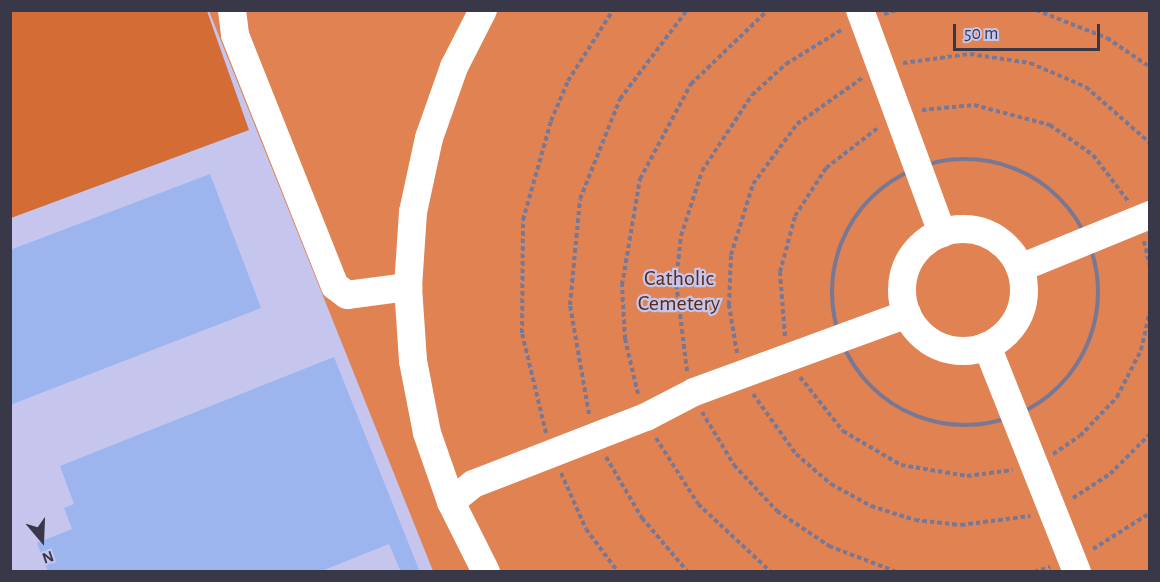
<!DOCTYPE html>
<html>
<head>
<meta charset="utf-8">
<style>
	body { margin:0 }
	#map { position:relative; width:1160px; height:582px; overflow:hidden; background:#c6c5ee; font-family:"Alegreya Sans",sans-serif }
	div>[style] { position:absolute }
	.green>* { inset:0; background:#e08252 }
	.forest>* { inset:0; background:#d36d35 }
	.building>* { inset:0; background:#9db5ef }
	.path>* { height:4px; margin-top:-2px; transform-origin:0; background:repeating-linear-gradient(90deg,#797894 0 4.5px,transparent 0 7.5px) }
	.path>.ring { margin:-2px; padding:0; box-sizing:content-box; background:none; border:4px solid #797894; border-radius:50% }
	.minor>* { height:28px; margin:-14px; padding:0 14px; transform-origin:14px; border-radius:14px; background:#fff }
	.minor>.ring { margin:-14px; padding:0; box-sizing:content-box; background:none; border:28px solid #fff; border-radius:50% }
	span { translate:-50% -50%; white-space:nowrap; text-align:center; line-height:1.15; -webkit-text-stroke:4.5px #c6c5ee; paint-order:stroke }
	.park-label { font-size:22px; color:#562c16 }
	.frame { position:absolute; inset:0; border:12px solid #393849; pointer-events:none }
	.north { position:absolute; left:12px; top:510px; width:60px; height:60px; -webkit-text-stroke:4px #c6c5ee; paint-order:stroke; rotate:161deg; font-size:16px; font-weight:700; line-height:24px; text-align:center; color:#393849 }
	.north::after { content:''; display:block; margin:auto; width:21px; height:27px; background:#393849; clip-path:polygon(50% 0,100% 100%,50% 72%,0 100%) }
	.scale { position:absolute; left:953px; top:24px; width:147px; height:27px; box-sizing:border-box; border:3px solid #393849; border-top:0; padding-left:8px; font-size:18px; line-height:21px; white-space:nowrap; color:#393849; -webkit-text-stroke:4px #c6c5ee; paint-order:stroke }
</style>
</head>
<body>
<div id="map">
	<div class="green">
		<i style="clip-path:polygon(209px 11px,1149px 11px,1149px 571px,433px 571px)"></i>
	</div>
	<div class="forest">
		<i style="clip-path:polygon(11px 10px,207px 11px,249px 130px,11px 218px)"></i>
	</div>
	<div class="building">
		<i style="clip-path:polygon(210px 174px,261px 308px,10px 405px,10px 250px)"></i>
		<i style="clip-path:polygon(334px 357px,420px 572px,401px 572px,389px 544px,319px 572px,48px 572px,37px 543px,72px 529px,64px 508px,74px 504px,60px 466px)"></i>
	</div>
	<div class="path">
		<i style="left:1036px;top:10px;width:76px;rotate:21.5deg"></i>
		<i style="left:1107px;top:38px;width:52px;rotate:34deg"></i>
		<i style="left:884px;top:14px;width:13px;rotate:-18deg"></i>
		<i style="left:903px;top:63px;width:68px;rotate:-7.7deg"></i>
		<i style="left:970px;top:54px;width:61px;rotate:8.5deg"></i>
		<i style="left:1030px;top:63px;width:61px;rotate:23.2deg"></i>
		<i style="left:1086px;top:87px;width:85px;rotate:41.2deg"></i>
		<i style="left:922px;top:110px;width:52px;rotate:-5.5deg"></i>
		<i style="left:974px;top:105px;width:79px;rotate:14.7deg"></i>
		<i style="left:1050px;top:125px;width:52px;rotate:34.9deg"></i>
		<i style="left:1093px;top:155px;width:58px;rotate:52.7deg"></i>
		<i class="ring" style="left:832px;top:159px;width:262px;height:262px"></i>
		<i style="left:1144px;top:241px;width:27px;rotate:77deg"></i>
		<i style="left:785px;top:336px;width:64px;rotate:-94.5deg"></i>
		<i style="left:780px;top:272px;width:58px;rotate:-75deg"></i>
		<i style="left:795px;top:216px;width:57px;rotate:-57.1deg"></i>
		<i style="left:826px;top:168px;width:67px;rotate:-37.7deg"></i>
		<i style="left:737px;top:353px;width:49px;rotate:-99.5deg"></i>
		<i style="left:729px;top:305px;width:50px;rotate:-87.7deg"></i>
		<i style="left:731px;top:255px;width:74px;rotate:-72.8deg"></i>
		<i style="left:753px;top:184px;width:74px;rotate:-53.7deg"></i>
		<i style="left:797px;top:124px;width:80px;rotate:-35.3deg"></i>
		<i style="left:687px;top:371px;width:91px;rotate:-97deg"></i>
		<i style="left:676px;top:281px;width:45px;rotate:-83.7deg"></i>
		<i style="left:681px;top:236px;width:68px;rotate:-72.1deg"></i>
		<i style="left:702px;top:171px;width:91px;rotate:-56.7deg"></i>
		<i style="left:752px;top:95px;width:46px;rotate:-42.4deg"></i>
		<i style="left:786px;top:64px;width:67px;rotate:-31.6deg"></i>
		<i style="left:800px;top:377px;width:69px;rotate:51.5deg"></i>
		<i style="left:843px;top:431px;width:67px;rotate:30.4deg"></i>
		<i style="left:901px;top:465px;width:67px;rotate:9.5deg"></i>
		<i style="left:967px;top:476px;width:46px;rotate:-7.4deg"></i>
		<i style="left:638px;top:394px;width:57px;rotate:-103.3deg"></i>
		<i style="left:625px;top:339px;width:54px;rotate:-93.2deg"></i>
		<i style="left:622px;top:285px;width:108px;rotate:-80.4deg"></i>
		<i style="left:640px;top:179px;width:108px;rotate:-61.8deg"></i>
		<i style="left:691px;top:84px;width:107px;rotate:-43.9deg"></i>
		<i style="left:753px;top:394px;width:74px;rotate:54.4deg"></i>
		<i style="left:796px;top:454px;width:46px;rotate:40.6deg"></i>
		<i style="left:831px;top:484px;width:46px;rotate:28.8deg"></i>
		<i style="left:871px;top:506px;width:46px;rotate:17.7deg"></i>
		<i style="left:915px;top:520px;width:46px;rotate:6.2deg"></i>
		<i style="left:961px;top:525px;width:70px;rotate:-7.4deg"></i>
		<i style="left:702px;top:412px;width:62px;rotate:58.9deg"></i>
		<i style="left:734px;top:465px;width:63px;rotate:46.9deg"></i>
		<i style="left:777px;top:511px;width:63px;rotate:33.9deg"></i>
		<i style="left:829px;top:546px;width:73px;rotate:20.9deg"></i>
		<i style="left:589px;top:414px;width:111px;rotate:-99.9deg"></i>
		<i style="left:570px;top:305px;width:106px;rotate:-84.6deg"></i>
		<i style="left:580px;top:199px;width:108px;rotate:-68.2deg"></i>
		<i style="left:620px;top:99px;width:111px;rotate:-53deg"></i>
		<i style="left:546px;top:433px;width:103px;rotate:-103.5deg"></i>
		<i style="left:522px;top:333px;width:113px;rotate:-89.5deg"></i>
		<i style="left:523px;top:220px;width:103px;rotate:-74.2deg"></i>
		<i style="left:551px;top:121px;width:43px;rotate:-67deg"></i>
		<i style="left:568px;top:81px;width:84px;rotate:-57.6deg"></i>
		<i style="left:656px;top:438px;width:78px;rotate:57.5deg"></i>
		<i style="left:698px;top:504px;width:100px;rotate:43deg"></i>
		<i style="left:1053px;top:454px;width:32px;rotate:-34deg"></i>
		<i style="left:1080px;top:436px;width:54px;rotate:-46.5deg"></i>
		<i style="left:1117px;top:397px;width:53px;rotate:-62.9deg"></i>
		<i style="left:1141px;top:350px;width:40px;rotate:-77deg"></i>
		<i style="left:606px;top:457px;width:71px;rotate:59.5deg"></i>
		<i style="left:642px;top:518px;width:71px;rotate:49.6deg"></i>
		<i style="left:561px;top:473px;width:61px;rotate:65.9deg"></i>
		<i style="left:586px;top:529px;width:54px;rotate:53.3deg"></i>
		<i style="left:1073px;top:498px;width:44px;rotate:-33deg"></i>
		<i style="left:1110px;top:474px;width:57px;rotate:-45deg"></i>
		<i style="left:1093px;top:549px;width:67px;rotate:-32.3deg"></i>
		<i style="left:1034px;top:572px;width:17px;rotate:-17deg"></i>
	</div>
	<div class="minor">
		<i style="left:232px;top:10px;width:25px;rotate:83deg"></i>
		<i style="left:235px;top:35px;width:270px;rotate:68.3deg"></i>
		<i style="left:335px;top:286px;width:15px;rotate:37deg"></i>
		<i style="left:347px;top:295px;width:62px;rotate:-7.5deg"></i>
		<i style="left:483px;top:10px;width:64px;rotate:117deg"></i>
		<i style="left:454px;top:67px;width:75px;rotate:109.4deg"></i>
		<i style="left:429px;top:138px;width:76px;rotate:102.2deg"></i>
		<i style="left:413px;top:212px;width:75px;rotate:93.8deg"></i>
		<i style="left:408px;top:287px;width:74px;rotate:86.1deg"></i>
		<i style="left:413px;top:361px;width:73px;rotate:79deg"></i>
		<i style="left:427px;top:433px;width:73px;rotate:70.8deg"></i>
		<i style="left:451px;top:502px;width:78px;rotate:63.4deg"></i>
		<i style="left:860px;top:10px;width:238px;rotate:69.8deg"></i>
		<i class="ring" style="left:902px;top:229px;width:94px;height:94px"></i>
		<i style="left:1020px;top:268px;width:140px;rotate:-22.2deg"></i>
		<i style="left:987px;top:346px;width:243px;rotate:68.3deg"></i>
		<i style="left:451px;top:502px;width:28px;rotate:-39deg"></i>
		<i style="left:473px;top:484px;width:186px;rotate:-21.2deg"></i>
		<i style="left:646px;top:417px;width:54px;rotate:-27.5deg"></i>
		<i style="left:694px;top:392px;width:227px;rotate:-20.1deg"></i>
	</div>
	<div class="park-label">
		<span style="left:679px;top:291px">Catholic<br>Cemetery</span>
	</div>
	<div class="frame"></div>
	<div class="north">N</div>
	<div class="scale">50 m</div>
</div>
</body>
</html>
